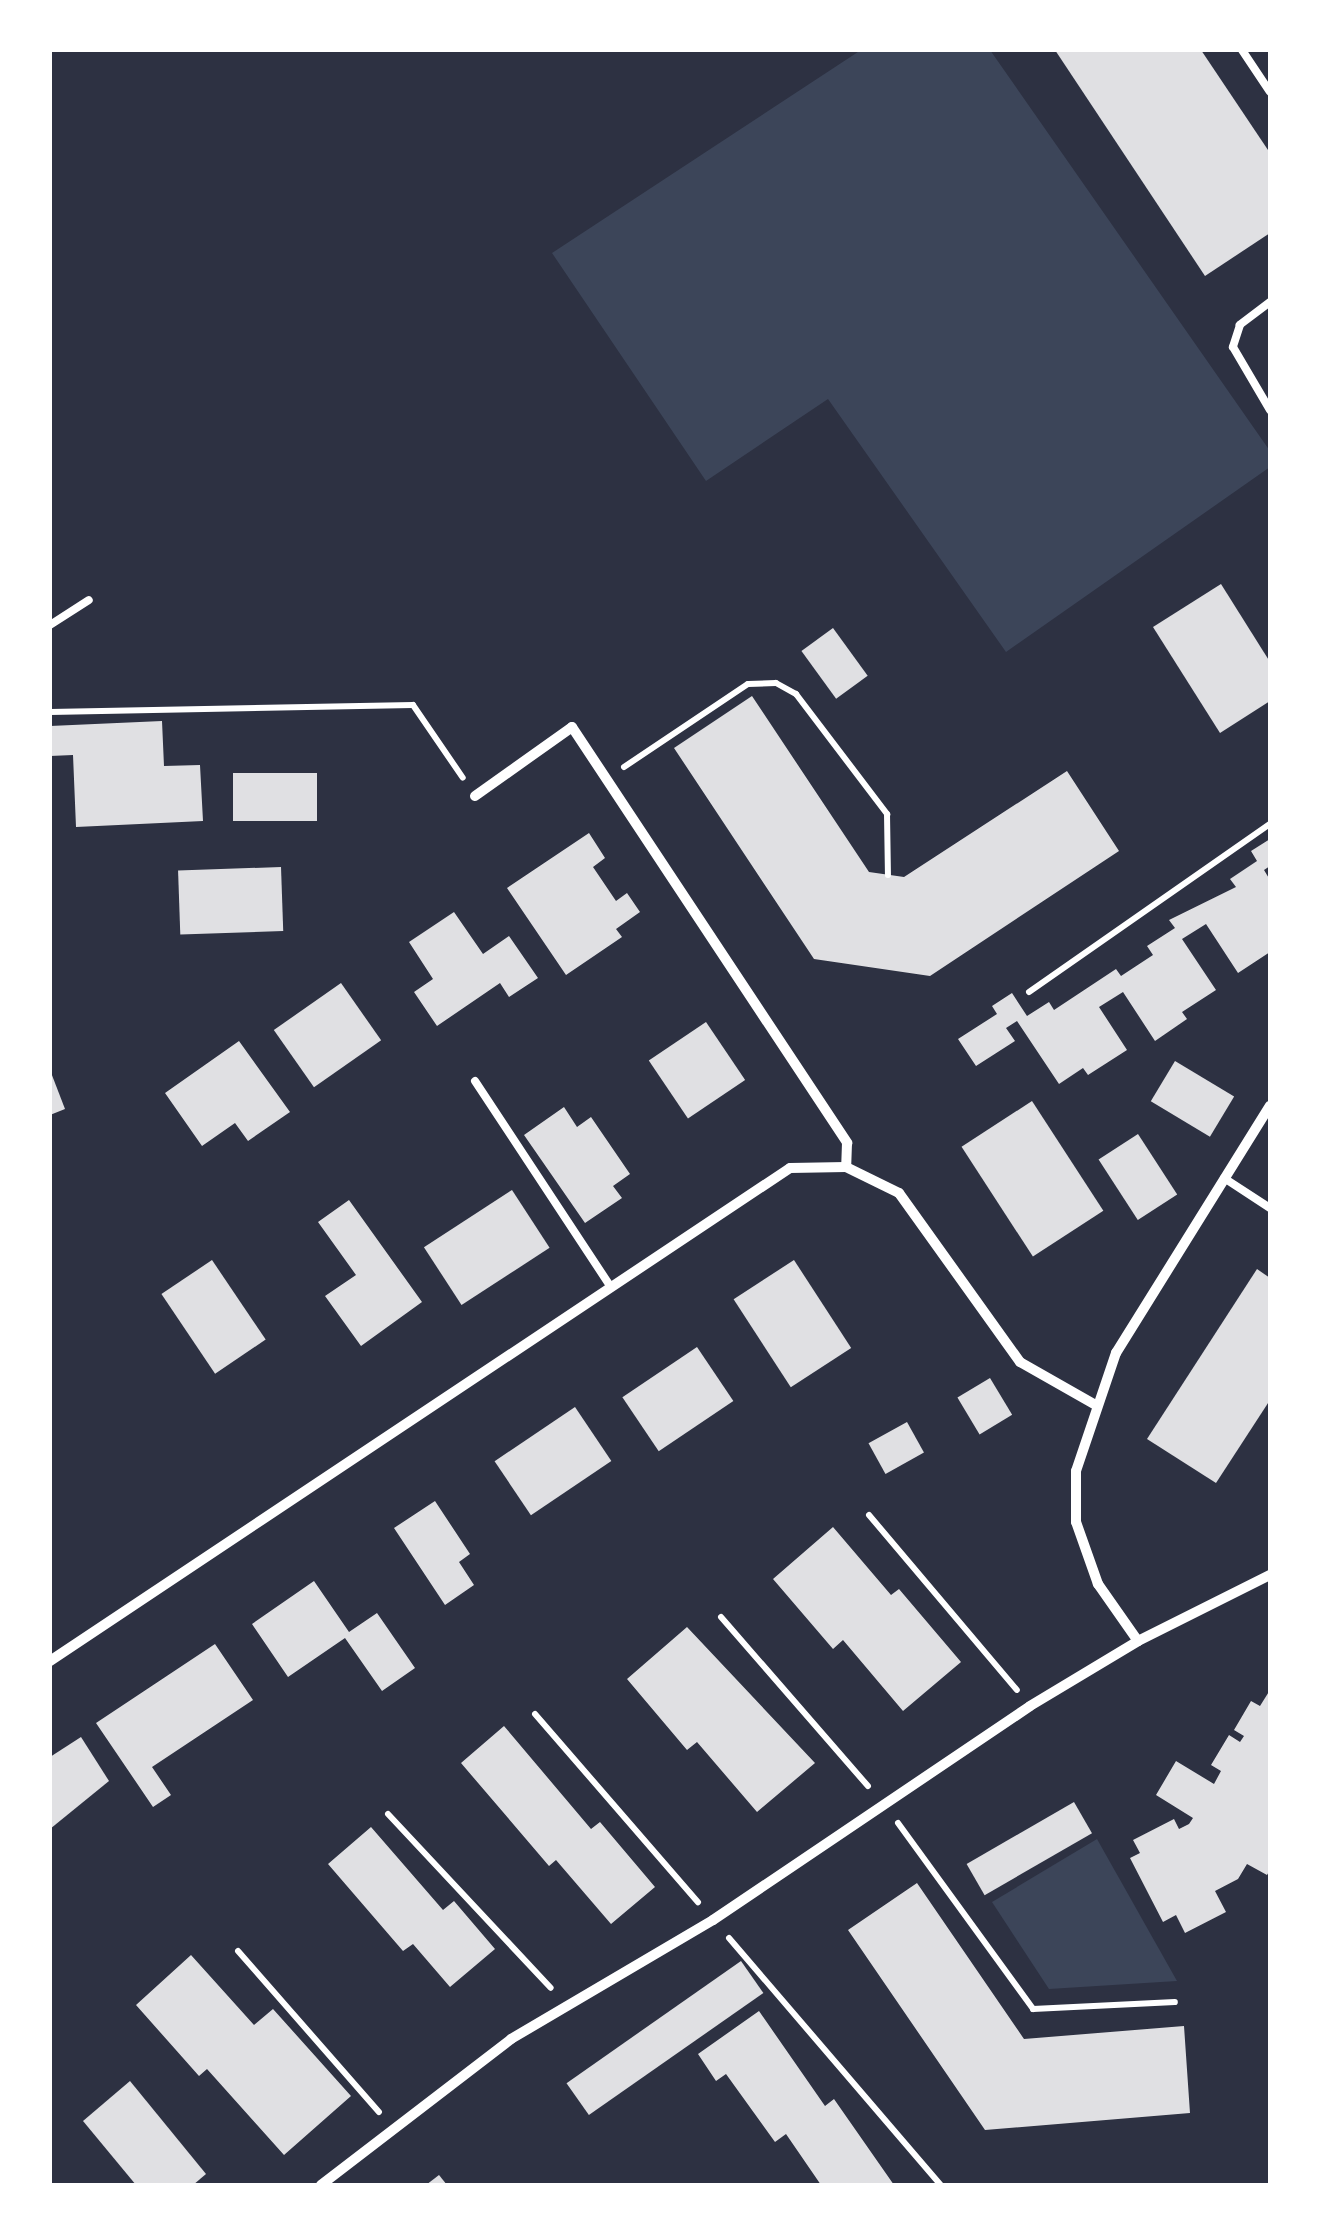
<!DOCTYPE html>
<html>
<head>
<meta charset="utf-8">
<style>
	body { margin:0 }
	#map { position:relative; width:1320px; height:2235px; overflow:hidden; background:#2d3142; font-family:Montserrat,sans-serif }
	div>[style] { position:absolute }
	.green>* { inset:0; background:#3c4559 }
	.building>* { inset:0; background:#e0e0e3; transform-origin:0 0 }
	.path>* { height:6px; margin:-3px; padding:0 3px; transform-origin:3px; border-radius:3px; background:#fff }
	.service>* { height:8px; margin:-4px; padding:0 4px; transform-origin:4px; border-radius:4px; background:#fff }
	.minor>* { height:10px; margin:-5px; padding:0 5px; transform-origin:5px; border-radius:5px; background:#fff }
	span { translate:-50% -50%; white-space:nowrap; text-align:center; line-height:1.15; -webkit-text-stroke:9px #fff; paint-order:stroke }
	.frame { position:absolute; inset:0; border:52px solid #fff; pointer-events:none }
</style>
</head>
<body>
<div id="map">
	<div class="green">
		<i style="clip-path:polygon(861px 50px,990px 50px,1270px 451px,1270px 467px,1006px 652px,828px 399px,706px 481px,552px 253px)"></i>
		<i style="clip-path:polygon(1097px 1839px,1177px 1981px,1049px 1989px,992px 1902px)"></i>
	</div>
	<div class="building">
		<i style="clip-path:polygon(1055px 50px,1201px 50px,1270px 153px,1270px 233px,1205px 276px)"></i>
		<i style="clip-path:polygon(1221px 584px,1270px 662px,1270px 701px,1220px 733px,1153px 627px)"></i>
		<i style="left:833px;top:628px;width:59px;height:39px;rotate:54deg"></i>
		<i style="clip-path:polygon(752px 696px,869px 872px,904px 877px,1067px 771px,1119px 851px,930px 976px,814px 959px,674px 748px)"></i>
		<i style="clip-path:polygon(162px 721px,164px 766px,200px 765px,203px 821px,76px 827px,73px 755px,50px 756px,50px 726px)"></i>
		<i style="left:317px;top:773px;width:48px;height:84px;rotate:90deg"></i>
		<i style="clip-path:polygon(589px 833px,605px 858px,593px 867px,616px 901px,627px 893px,640px 912px,616px 929px,622px 937px,566px 975px,507px 888px)"></i>
		<i style="clip-path:polygon(1270px 839px,1270px 866px,1264px 870px,1270px 880px,1270px 952px,1238px 973px,1206px 924px,1182px 939px,1216px 990px,1182px 1012px,1187px 1019px,1155px 1041px,1123px 992px,1099px 1007px,1127px 1050px,1088px 1075px,1083px 1068px,1059px 1084px,1017px 1021px,1006px 1028px,1015px 1041px,976px 1066px,958px 1039px,997px 1014px,992px 1006px,1012px 993px,1027px 1016px,1049px 1002px,1054px 1010px,1116px 969px,1121px 976px,1153px 955px,1147px 946px,1175px 928px,1169px 920px,1236px 887px,1230px 879px,1257px 861px,1251px 851px)"></i>
		<i style="left:281px;top:867px;width:64px;height:103px;rotate:88deg"></i>
		<i style="clip-path:polygon(454px 912px,483px 954px,509px 936px,538px 978px,509px 997px,500px 983px,437px 1026px,414px 992px,433px 979px,409px 942px)"></i>
		<i style="left:341px;top:983px;width:70px;height:82px;rotate:55deg"></i>
		<i style="left:706px;top:1022px;width:70px;height:69px;rotate:56deg"></i>
		<i style="clip-path:polygon(239px 1041px,290px 1112px,248px 1141px,235px 1123px,202px 1146px,165px 1093px)"></i>
		<i style="left:1175px;top:1061px;width:69px;height:47px;rotate:31deg"></i>
		<i style="clip-path:polygon(50px 1070px,65px 1109px,50px 1115px)"></i>
		<i style="left:1032px;top:1101px;width:131px;height:84px;rotate:57deg"></i>
		<i style="clip-path:polygon(564px 1107px,577px 1127px,591px 1117px,630px 1174px,613px 1186px,622px 1198px,585px 1223px,524px 1135px)"></i>
		<i style="left:1138px;top:1134px;width:72px;height:47px;rotate:57deg"></i>
		<i style="left:512px;top:1190px;width:69px;height:105px;rotate:57deg"></i>
		<i style="clip-path:polygon(349px 1200px,422px 1302px,361px 1346px,325px 1296px,356px 1275px,318px 1222px)"></i>
		<i style="left:212px;top:1260px;width:96px;height:61px;rotate:56deg"></i>
		<i style="left:794px;top:1260px;width:105px;height:72px;rotate:57deg"></i>
		<i style="clip-path:polygon(1257px 1269px,1270px 1278px,1270px 1400px,1216px 1483px,1147px 1439px)"></i>
		<i style="left:697px;top:1347px;width:65px;height:90px;rotate:56deg"></i>
		<i style="left:990px;top:1378px;width:43px;height:38px;rotate:59deg"></i>
		<i style="left:575px;top:1407px;width:65px;height:97px;rotate:56deg"></i>
		<i style="left:907px;top:1422px;width:35px;height:44px;rotate:61deg"></i>
		<i style="clip-path:polygon(435px 1501px,470px 1554px,459px 1562px,474px 1585px,445px 1605px,394px 1528px)"></i>
		<i style="clip-path:polygon(833px 1527px,891px 1595px,899px 1589px,961px 1662px,903px 1711px,843px 1640px,833px 1649px,773px 1579px)"></i>
		<i style="clip-path:polygon(314px 1581px,349px 1632px,377px 1613px,415px 1668px,382px 1691px,345px 1638px,288px 1677px,252px 1624px)"></i>
		<i style="clip-path:polygon(687px 1627px,815px 1763px,757px 1812px,697px 1742px,687px 1750px,627px 1679px)"></i>
		<i style="clip-path:polygon(215px 1644px,253px 1700px,152px 1767px,171px 1795px,153px 1807px,96px 1723px)"></i>
		<i style="clip-path:polygon(1270px 1690px,1270px 1870px,1267px 1875px,1247px 1864px,1238px 1879px,1215px 1891px,1226px 1912px,1185px 1933px,1176px 1915px,1163px 1922px,1130px 1858px,1140px 1853px,1133px 1840px,1174px 1819px,1179px 1829px,1189px 1824px,1193px 1818px,1156px 1795px,1176px 1761px,1214px 1784px,1221px 1771px,1211px 1765px,1229px 1735px,1240px 1742px,1244px 1736px,1234px 1730px,1251px 1701px,1260px 1706px)"></i>
		<i style="clip-path:polygon(504px 1726px,591px 1829px,600px 1822px,655px 1887px,611px 1924px,556px 1860px,549px 1866px,461px 1763px)"></i>
		<i style="clip-path:polygon(81px 1737px,109px 1781px,50px 1829px,50px 1757px)"></i>
		<i style="left:1074px;top:1802px;width:36px;height:124px;rotate:60deg"></i>
		<i style="clip-path:polygon(371px 1827px,443px 1910px,454px 1901px,495px 1949px,450px 1987px,413px 1944px,403px 1951px,328px 1864px)"></i>
		<i style="clip-path:polygon(917px 1883px,1024px 2039px,1184px 2026px,1190px 2113px,985px 2130px,848px 1930px)"></i>
		<i style="clip-path:polygon(191px 1955px,254px 2025px,273px 2009px,351px 2096px,284px 2155px,207px 2069px,199px 2076px,136px 2005px)"></i>
		<i style="left:741px;top:1961px;width:39px;height:213px;rotate:55deg"></i>
		<i style="clip-path:polygon(759px 2011px,825px 2106px,834px 2099px,894px 2185px,821px 2185px,786px 2134px,775px 2142px,726px 2074px,716px 2081px,698px 2054px)"></i>
		<i style="clip-path:polygon(130px 2081px,206px 2174px,193px 2185px,136px 2185px,83px 2121px)"></i>
		<i style="clip-path:polygon(439px 2175px,447px 2185px,426px 2185px)"></i>
	</div>
	<div class="path">
		<i style="left:50px;top:712px;width:363px;rotate:-1.1deg"></i>
		<i style="left:413px;top:705px;width:88px;rotate:55.6deg"></i>
		<i style="left:624px;top:767px;width:149px;rotate:-33.8deg"></i>
		<i style="left:748px;top:684px;width:28px;rotate:-2deg"></i>
		<i style="left:776px;top:683px;width:23px;rotate:29deg"></i>
		<i style="left:796px;top:694px;width:151px;rotate:52.8deg"></i>
		<i style="left:887px;top:814px;width:61px;rotate:89.1deg"></i>
		<i style="left:1029px;top:992px;width:294px;rotate:-34.9deg"></i>
		<i style="left:869px;top:1515px;width:229px;rotate:49.8deg"></i>
		<i style="left:721px;top:1617px;width:224px;rotate:49deg"></i>
		<i style="left:535px;top:1714px;width:249px;rotate:49.1deg"></i>
		<i style="left:388px;top:1814px;width:238px;rotate:46.9deg"></i>
		<i style="left:898px;top:1823px;width:230px;rotate:54deg"></i>
		<i style="left:1033px;top:2009px;width:142px;rotate:-2.8deg"></i>
		<i style="left:729px;top:1938px;width:326px;rotate:49.4deg"></i>
		<i style="left:238px;top:1951px;width:214px;rotate:48.8deg"></i>
	</div>
	<div class="service">
		<i style="left:1242px;top:50px;width:50px;rotate:56.3deg"></i>
		<i style="left:1270px;top:302px;width:38px;rotate:143deg"></i>
		<i style="left:1240px;top:325px;width:23px;rotate:108deg"></i>
		<i style="left:1233px;top:347px;width:73px;rotate:59.6deg"></i>
		<i style="left:50px;top:625px;width:46px;rotate:-32.7deg"></i>
		<i style="left:475px;top:1081px;width:247px;rotate:56.6deg"></i>
		<i style="left:1224px;top:1178px;width:55px;rotate:33.1deg"></i>
	</div>
	<div class="minor">
		<i style="left:475px;top:796px;width:119px;rotate:-35.4deg"></i>
		<i style="left:572px;top:727px;width:499px;rotate:56.5deg"></i>
		<i style="left:847px;top:1143px;width:24px;rotate:92deg"></i>
		<i style="left:846px;top:1167px;width:59px;rotate:26.1deg"></i>
		<i style="left:899px;top:1193px;width:208px;rotate:54.4deg"></i>
		<i style="left:1020px;top:1362px;width:85px;rotate:29.6deg"></i>
		<i style="left:1138px;top:1641px;width:70px;rotate:-125.1deg"></i>
		<i style="left:1098px;top:1584px;width:66px;rotate:-109.5deg"></i>
		<i style="left:1076px;top:1522px;width:51px;rotate:-90deg"></i>
		<i style="left:1076px;top:1471px;width:125px;rotate:-71.3deg"></i>
		<i style="left:1116px;top:1353px;width:291px;rotate:-58.1deg"></i>
		<i style="left:50px;top:1661px;width:889px;rotate:-33.67deg"></i>
		<i style="left:790px;top:1168px;width:56px;rotate:-1deg"></i>
		<i style="left:321px;top:2185px;width:240px;rotate:-37.5deg"></i>
		<i style="left:511px;top:2039px;width:234px;rotate:-30.5deg"></i>
		<i style="left:713px;top:1920px;width:382px;rotate:-34deg"></i>
		<i style="left:1030px;top:1706px;width:126px;rotate:-31deg"></i>
		<i style="left:1138px;top:1641px;width:148px;rotate:-26.6deg"></i>
	</div>
	<div class="frame"></div>
</div>
</body>
</html>
